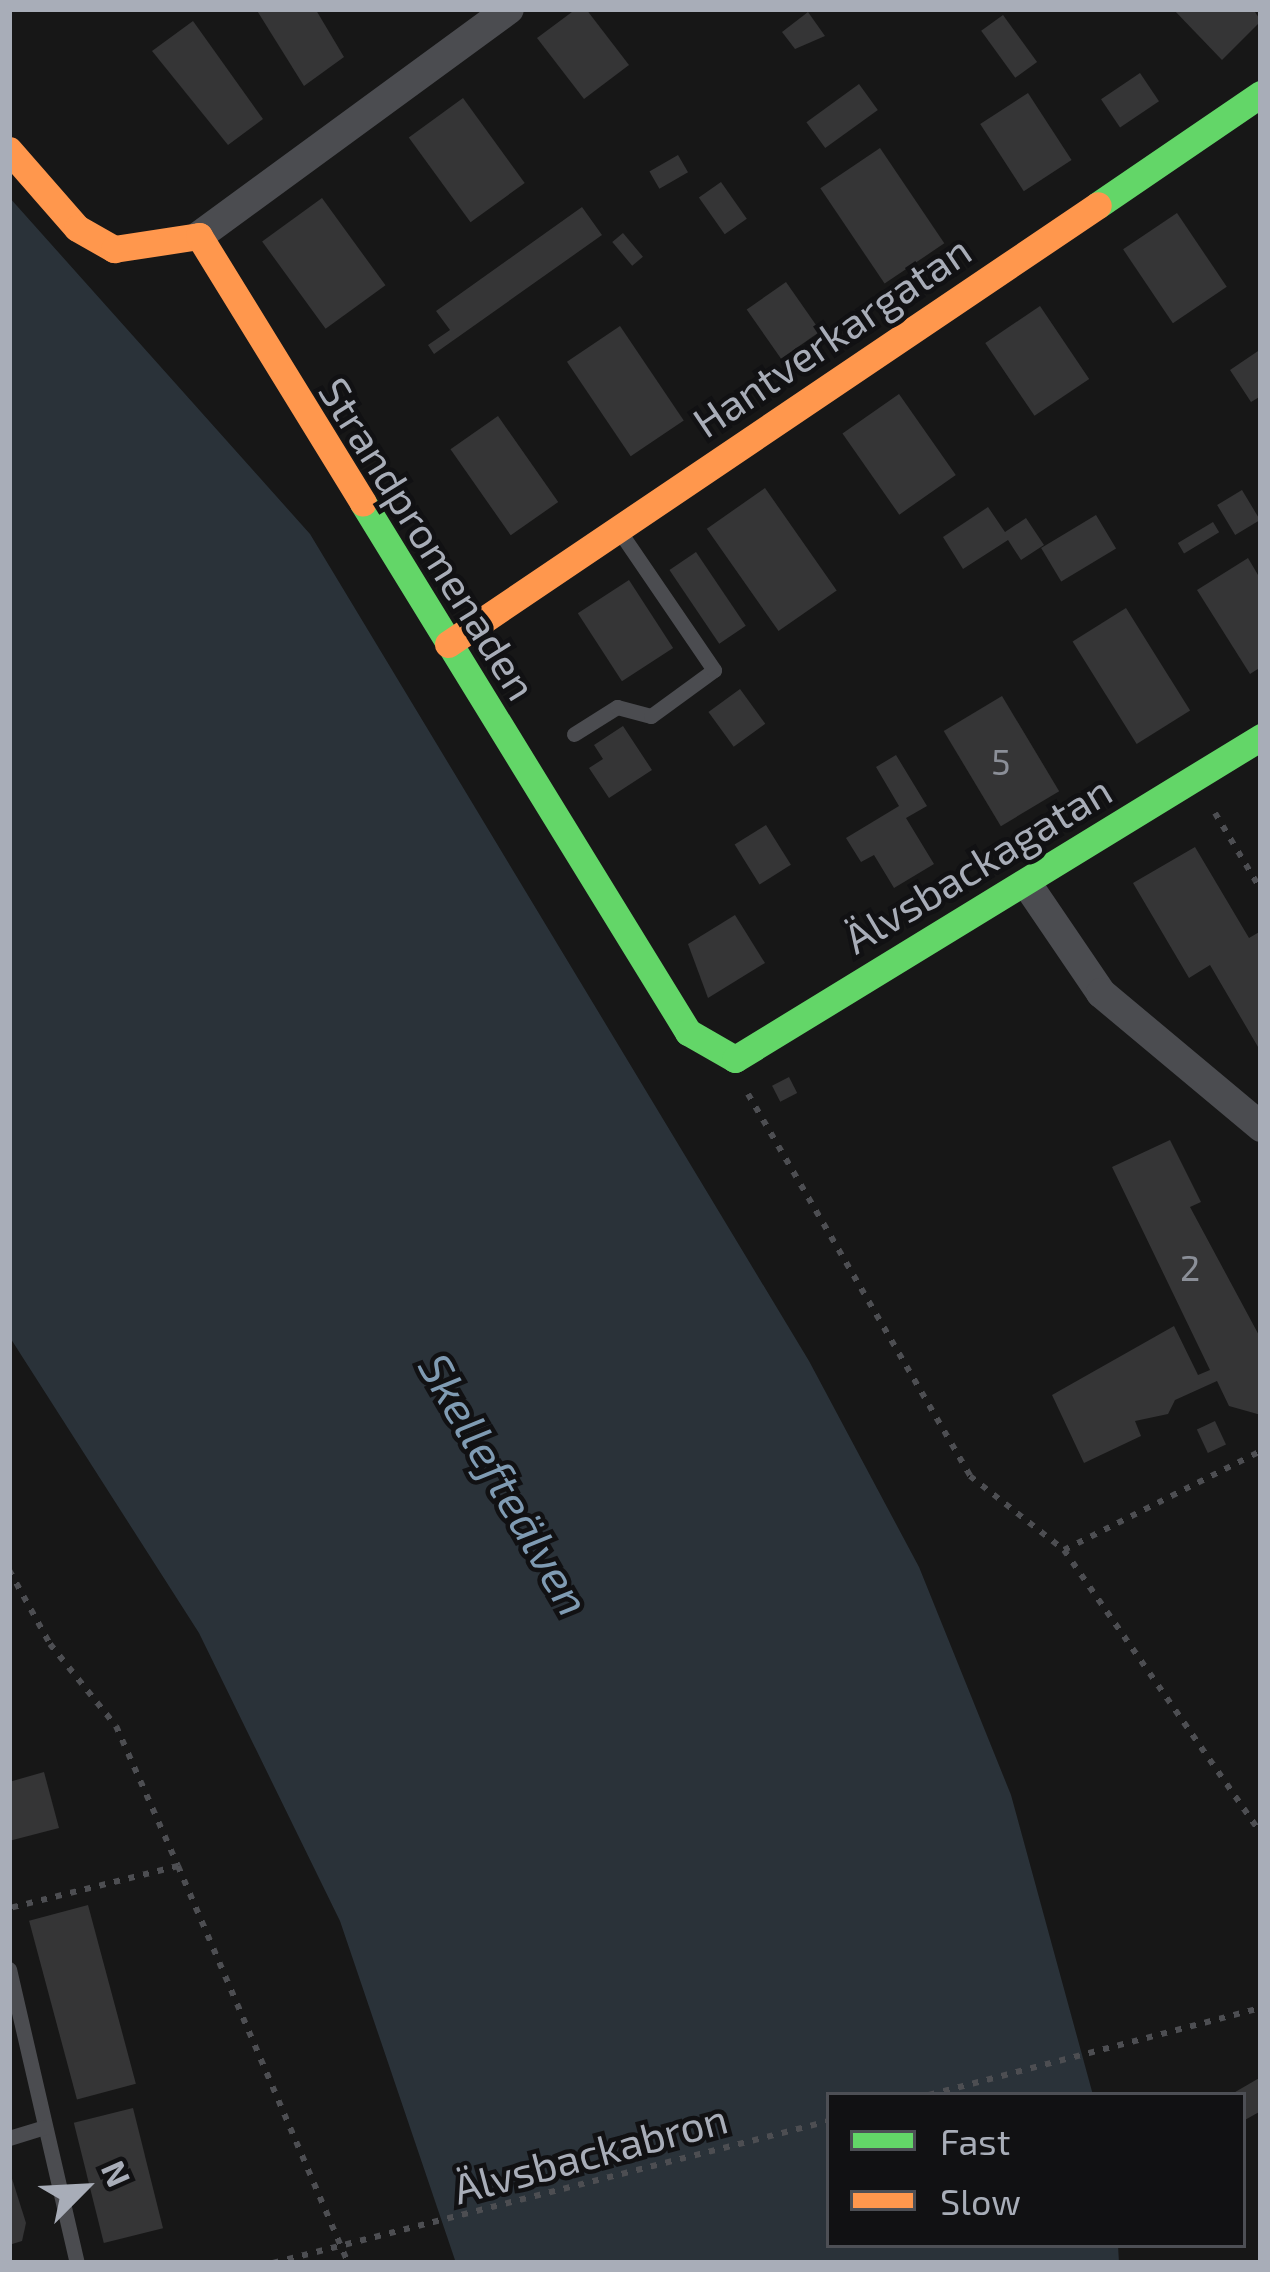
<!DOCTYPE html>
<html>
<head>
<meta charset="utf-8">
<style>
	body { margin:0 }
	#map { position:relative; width:1270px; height:2272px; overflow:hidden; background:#171717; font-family:"Exo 2",sans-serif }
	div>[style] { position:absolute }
	.water>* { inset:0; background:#2a3239 }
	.building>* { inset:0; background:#353536; transform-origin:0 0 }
	.path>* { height:6px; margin-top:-3px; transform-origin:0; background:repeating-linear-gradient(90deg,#4d4e52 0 6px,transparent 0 15px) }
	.lane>* { height:15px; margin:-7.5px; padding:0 7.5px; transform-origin:7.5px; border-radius:7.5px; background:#4b4c50 }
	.street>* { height:30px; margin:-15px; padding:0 15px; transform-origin:15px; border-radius:15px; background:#4b4c50 }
	.fast>* { height:27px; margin:-13.5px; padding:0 13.5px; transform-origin:13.5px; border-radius:13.5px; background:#63d668 }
	.slow>* { height:27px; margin:-13.5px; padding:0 13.5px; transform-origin:13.5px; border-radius:13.5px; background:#ff974d }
	span { translate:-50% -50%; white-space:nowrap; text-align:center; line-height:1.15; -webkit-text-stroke:9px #111113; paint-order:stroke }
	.number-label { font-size:36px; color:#8b8f98 }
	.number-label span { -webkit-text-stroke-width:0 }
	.street-label { font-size:42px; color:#a8adb8 }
	.water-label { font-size:45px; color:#7f9bb3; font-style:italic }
	.frame { position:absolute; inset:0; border:12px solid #a8adb8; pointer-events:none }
	.legend { position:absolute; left:826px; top:2092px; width:420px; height:156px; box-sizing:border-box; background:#111113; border:3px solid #4d4f55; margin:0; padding:15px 21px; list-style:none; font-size:36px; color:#a8adb8 }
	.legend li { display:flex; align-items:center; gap:24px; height:60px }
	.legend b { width:60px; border:3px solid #4d4f55 }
	.north { position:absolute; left:24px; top:2128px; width:120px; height:120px; -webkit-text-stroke:9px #111113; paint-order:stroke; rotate:66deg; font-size:33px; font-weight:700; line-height:48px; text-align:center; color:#a8adb8 }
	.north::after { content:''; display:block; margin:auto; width:42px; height:54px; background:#a8adb8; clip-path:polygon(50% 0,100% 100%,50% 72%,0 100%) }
</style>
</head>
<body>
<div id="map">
	<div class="water">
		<i style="clip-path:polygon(9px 197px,310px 534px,809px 1361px,919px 1567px,1011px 1795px,1093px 2095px,829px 2095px,829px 2245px,1118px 2245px,1119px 2263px,456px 2263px,340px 1921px,199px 1633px,9px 1336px)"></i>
	</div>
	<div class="building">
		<i style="clip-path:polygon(256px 9px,316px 10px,344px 57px,304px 86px)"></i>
		<i style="clip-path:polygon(576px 9px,586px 9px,629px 65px,584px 99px,537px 38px)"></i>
		<i style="clip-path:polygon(1173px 9px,1253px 9px,1261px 21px,1222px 60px)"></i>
		<i style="clip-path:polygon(808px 12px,825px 36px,795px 49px,782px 32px)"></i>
		<i style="left:1003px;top:15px;width:58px;height:27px;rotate:54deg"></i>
		<i style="clip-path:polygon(193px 21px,263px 119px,228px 145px,152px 51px)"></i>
		<i style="left:1140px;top:73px;width:34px;height:47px;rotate:56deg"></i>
		<i style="left:859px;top:84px;width:32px;height:65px;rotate:54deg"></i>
		<i style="left:1028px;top:93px;width:80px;height:57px;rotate:57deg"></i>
		<i style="left:463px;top:98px;width:105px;height:67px;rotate:54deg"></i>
		<i style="left:880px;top:148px;width:115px;height:72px;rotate:56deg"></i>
		<i style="left:678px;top:155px;width:20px;height:33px;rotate:60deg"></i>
		<i style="left:721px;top:182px;width:45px;height:27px;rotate:55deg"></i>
		<i style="left:322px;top:198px;width:108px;height:74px;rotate:54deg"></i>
		<i style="clip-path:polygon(582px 207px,602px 235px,434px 354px,428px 345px,450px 330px,436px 311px)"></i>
		<i style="left:1177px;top:213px;width:89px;height:65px;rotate:56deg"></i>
		<i style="left:623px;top:233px;width:31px;height:14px;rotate:50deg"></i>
		<i style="left:786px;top:282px;width:60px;height:48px;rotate:55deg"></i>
		<i style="left:1040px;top:306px;width:88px;height:66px;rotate:56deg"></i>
		<i style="left:620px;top:326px;width:114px;height:64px;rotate:56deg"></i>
		<i style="clip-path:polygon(1261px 349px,1261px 396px,1251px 402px,1230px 370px)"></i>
		<i style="left:899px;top:394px;width:99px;height:69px;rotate:55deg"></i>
		<i style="left:498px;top:416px;width:105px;height:58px;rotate:55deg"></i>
		<i style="left:765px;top:488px;width:125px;height:71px;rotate:55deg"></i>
		<i style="left:1242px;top:490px;width:35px;height:29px;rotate:59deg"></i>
		<i style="clip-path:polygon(988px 507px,1005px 532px,1026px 518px,1044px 545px,1021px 560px,1008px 540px,963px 569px,943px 537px)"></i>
		<i style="left:1096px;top:515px;width:39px;height:64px;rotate:59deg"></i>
		<i style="left:1213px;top:522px;width:12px;height:41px;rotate:59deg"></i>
		<i style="left:696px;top:552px;width:89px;height:32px;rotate:56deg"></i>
		<i style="clip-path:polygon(1248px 558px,1261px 580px,1261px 667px,1250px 674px,1197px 590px)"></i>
		<i style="left:629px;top:580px;width:81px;height:61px;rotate:57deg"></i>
		<i style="left:1126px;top:608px;width:121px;height:63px;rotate:58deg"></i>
		<i style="left:740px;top:689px;width:43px;height:39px;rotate:54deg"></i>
		<i style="left:1002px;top:696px;width:111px;height:68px;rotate:59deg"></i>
		<i style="clip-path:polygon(623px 726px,652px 770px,609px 798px,589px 768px,603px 759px,594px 745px)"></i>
		<i style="clip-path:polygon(896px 755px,927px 806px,906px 818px,934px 864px,894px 888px,874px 855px,861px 862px,846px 838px,899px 806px,876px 767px)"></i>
		<i style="left:766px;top:825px;width:47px;height:37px;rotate:58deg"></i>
		<i style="clip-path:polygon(1195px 847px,1249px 938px,1261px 931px,1261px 1052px,1210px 965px,1189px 978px,1133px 883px)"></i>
		<i style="clip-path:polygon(735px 915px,765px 963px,708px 998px,688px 944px)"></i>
		<i style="left:789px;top:1077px;width:18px;height:19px;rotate:63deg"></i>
		<i style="clip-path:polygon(1170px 1140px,1201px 1202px,1190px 1207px,1261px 1339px,1261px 1415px,1229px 1406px,1217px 1381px,1175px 1400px,1168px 1414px,1135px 1421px,1141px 1436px,1084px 1463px,1052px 1395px,1174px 1326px,1198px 1375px,1210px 1370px,1112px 1167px)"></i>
		<i style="left:1215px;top:1421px;width:26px;height:20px;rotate:65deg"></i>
		<i style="clip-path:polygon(44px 1772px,59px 1828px,9px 1841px,9px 1782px)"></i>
		<i style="left:88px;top:1905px;width:185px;height:61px;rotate:75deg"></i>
		<i style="clip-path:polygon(1261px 2077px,1261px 2111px,1243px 2121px,1243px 2095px,1230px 2095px)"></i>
		<i style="left:133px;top:2108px;width:124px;height:61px;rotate:76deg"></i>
		<i style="clip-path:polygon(9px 2169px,26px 2223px,22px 2241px,9px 2245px)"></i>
	</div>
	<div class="path">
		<i style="left:1215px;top:813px;width:90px;rotate:59.1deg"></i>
		<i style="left:748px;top:1094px;width:442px;rotate:59.8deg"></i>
		<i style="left:970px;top:1476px;width:120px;rotate:38.2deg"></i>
		<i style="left:1064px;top:1550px;width:345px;rotate:55.2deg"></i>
		<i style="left:1064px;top:1550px;width:220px;rotate:-26.7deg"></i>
		<i style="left:9px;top:1570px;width:85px;rotate:61deg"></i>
		<i style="left:50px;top:1644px;width:105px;rotate:51.2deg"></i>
		<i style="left:116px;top:1726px;width:153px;rotate:66.1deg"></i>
		<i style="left:178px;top:1866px;width:174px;rotate:166deg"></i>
		<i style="left:178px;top:1866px;width:432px;rotate:66.8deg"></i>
		<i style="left:929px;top:2095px;width:343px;rotate:-14.7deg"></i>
		<i style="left:273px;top:2263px;width:574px;rotate:-14.33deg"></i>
	</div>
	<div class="lane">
		<i style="left:574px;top:734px;width:51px;rotate:-32.1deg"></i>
		<i style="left:617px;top:707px;width:35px;rotate:15deg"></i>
		<i style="left:651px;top:716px;width:78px;rotate:-36.1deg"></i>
		<i style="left:714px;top:670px;width:163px;rotate:-124.3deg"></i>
		<i style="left:9px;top:1969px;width:302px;rotate:77deg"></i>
		<i style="left:9px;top:2138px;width:37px;rotate:-17deg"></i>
	</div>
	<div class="street">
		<i style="left:199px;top:236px;width:384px;rotate:-36.2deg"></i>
		<i style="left:1027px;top:884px;width:132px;rotate:55.8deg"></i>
		<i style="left:1101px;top:993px;width:209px;rotate:39.9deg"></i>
	</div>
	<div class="fast">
		<i style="left:1098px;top:205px;width:197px;rotate:-34.3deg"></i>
		<i style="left:363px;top:503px;width:621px;rotate:58.43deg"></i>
		<i style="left:688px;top:1032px;width:54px;rotate:29.9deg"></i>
		<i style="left:735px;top:1059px;width:617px;rotate:-31.47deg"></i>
	</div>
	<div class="slow">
		<i style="left:9px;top:150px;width:103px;rotate:48.9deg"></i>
		<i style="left:77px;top:228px;width:43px;rotate:29.6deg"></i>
		<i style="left:114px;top:249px;width:86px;rotate:-8.7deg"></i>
		<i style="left:199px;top:236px;width:313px;rotate:58.4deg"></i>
		<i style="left:448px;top:644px;width:784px;rotate:-34.03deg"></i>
	</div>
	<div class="number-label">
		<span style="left:1001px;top:761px">5</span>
		<span style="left:1190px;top:1267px">2</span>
	</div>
	<div class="street-label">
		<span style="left:831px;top:335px;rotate:-34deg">Hantverkargatan</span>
		<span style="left:429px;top:538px;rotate:58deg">Strandpromenaden</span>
		<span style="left:977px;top:863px;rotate:-31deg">Älvsbackagatan</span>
		<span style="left:590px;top:2152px;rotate:-15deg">Älvsbackabron</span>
	</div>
	<div class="water-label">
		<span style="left:505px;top:1484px;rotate:60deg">Skellefteälven</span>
	</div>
	<div class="frame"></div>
	<ul class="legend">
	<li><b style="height:15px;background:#63d668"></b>Fast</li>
	<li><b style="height:15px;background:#ff974d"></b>Slow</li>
	</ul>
	<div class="north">N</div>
</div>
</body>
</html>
